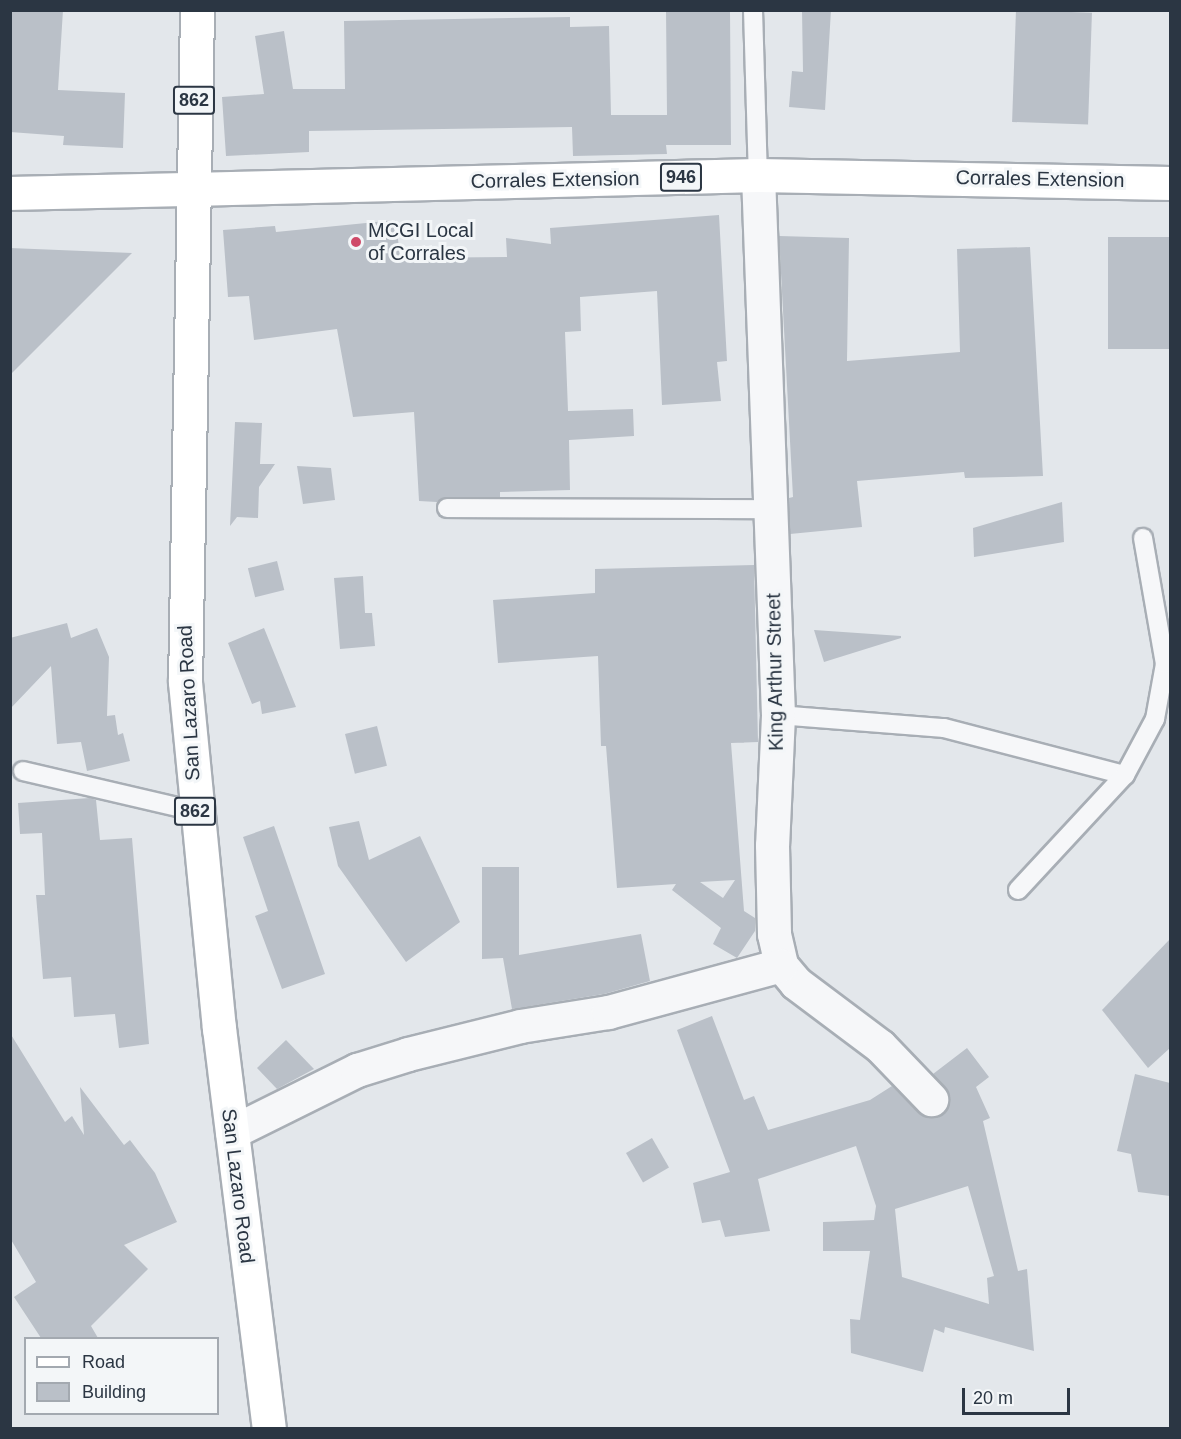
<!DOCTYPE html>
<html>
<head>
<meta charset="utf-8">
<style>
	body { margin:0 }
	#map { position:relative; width:1181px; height:1439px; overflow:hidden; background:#e3e7eb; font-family:Helvetica,sans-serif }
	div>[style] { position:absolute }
	.building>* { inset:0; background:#bac0c8; transform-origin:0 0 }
	.roads { filter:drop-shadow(2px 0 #a8aeb5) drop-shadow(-2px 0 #a8aeb5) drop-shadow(0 2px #a8aeb5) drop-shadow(0 -2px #a8aeb5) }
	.lane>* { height:18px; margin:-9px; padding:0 9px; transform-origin:9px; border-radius:9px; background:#f6f7f9 }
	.street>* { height:33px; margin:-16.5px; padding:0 16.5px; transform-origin:16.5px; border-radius:16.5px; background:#f6f7f9 }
	.secondary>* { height:33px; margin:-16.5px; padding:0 16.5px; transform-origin:16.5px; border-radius:16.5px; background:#fff }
	.primary>* { height:33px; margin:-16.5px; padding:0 16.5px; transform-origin:16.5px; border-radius:16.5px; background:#fff }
	.dots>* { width:16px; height:16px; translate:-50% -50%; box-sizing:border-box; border:3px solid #f3f6f8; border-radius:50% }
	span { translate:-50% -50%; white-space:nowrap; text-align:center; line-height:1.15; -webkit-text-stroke:6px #f3f6f8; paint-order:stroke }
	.shield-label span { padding:2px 4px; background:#f3f6f8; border:2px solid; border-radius:4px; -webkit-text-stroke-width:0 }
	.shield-label { font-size:18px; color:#2b3643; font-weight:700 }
	.street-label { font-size:20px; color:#2b3643 }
	.poi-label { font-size:20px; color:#2b3643 }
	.left { translate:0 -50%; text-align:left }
	.frame { position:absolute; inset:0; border:12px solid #2b3643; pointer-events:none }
	.legend { position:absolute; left:24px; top:1337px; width:195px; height:78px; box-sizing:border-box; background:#f3f6f8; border:2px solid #a3a9b0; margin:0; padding:8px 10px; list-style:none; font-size:18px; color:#2b3643 }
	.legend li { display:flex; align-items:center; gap:12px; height:30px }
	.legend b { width:30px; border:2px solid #a3a9b0 }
	.scale { position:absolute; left:962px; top:1388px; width:108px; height:27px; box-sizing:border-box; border:3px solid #2b3643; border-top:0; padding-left:8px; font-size:18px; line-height:21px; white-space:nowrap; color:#2b3643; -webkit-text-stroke:4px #f3f6f8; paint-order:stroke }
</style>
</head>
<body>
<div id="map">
	<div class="building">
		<i style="clip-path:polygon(10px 10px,63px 10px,58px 90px,125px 93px,123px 148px,63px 145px,64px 136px,10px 132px)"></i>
		<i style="clip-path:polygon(666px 10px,730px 10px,731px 145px,666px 145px,667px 154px,573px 156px,572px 127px,309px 131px,309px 152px,226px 156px,222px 97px,264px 94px,255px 36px,284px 31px,293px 89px,345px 89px,344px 21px,570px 17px,570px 27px,609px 26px,611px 115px,667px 115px)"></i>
		<i style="clip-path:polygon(802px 10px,831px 10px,825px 110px,789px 107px,792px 71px,803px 72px)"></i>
		<i style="left:1016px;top:10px;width:76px;height:112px;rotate:2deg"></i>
		<i style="clip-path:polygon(719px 215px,727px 361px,717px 362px,721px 401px,662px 405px,657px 291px,580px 297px,581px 331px,565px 332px,568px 411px,633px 409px,634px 436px,569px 440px,570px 490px,500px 492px,500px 497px,447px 497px,437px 502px,419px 501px,414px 412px,353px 417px,337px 329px,254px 340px,249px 296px,228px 297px,223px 230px,275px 226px,276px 232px,396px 220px,400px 258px,507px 257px,506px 238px,551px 244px,550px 228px)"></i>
		<i style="clip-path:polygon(779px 236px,849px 238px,847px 361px,960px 352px,957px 249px,1030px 247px,1043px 476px,965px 478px,964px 472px,857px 481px,862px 527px,790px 534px,789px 498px,793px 497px)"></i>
		<i style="left:1170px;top:237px;width:112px;height:62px;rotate:90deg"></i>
		<i style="clip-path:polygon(10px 248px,132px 253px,10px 375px)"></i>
		<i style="clip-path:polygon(235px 422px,262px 423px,260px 464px,275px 464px,259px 487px,258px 518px,237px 517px,230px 526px)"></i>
		<i style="clip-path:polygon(297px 466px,331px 468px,335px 500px,303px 504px)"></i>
		<i style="clip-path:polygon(1062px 502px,1064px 542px,974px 557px,973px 528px)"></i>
		<i style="left:277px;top:561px;width:30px;height:30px;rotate:76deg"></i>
		<i style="clip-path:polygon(evenodd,754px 565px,758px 742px,731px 743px,744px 911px,755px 918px,755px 931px,737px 958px,713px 944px,721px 928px,672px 890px,676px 884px,617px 888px,606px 746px,601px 746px,598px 656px,498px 663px,493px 600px,595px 593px,595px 569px,754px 565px,735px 880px,723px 898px,700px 882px,735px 880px)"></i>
		<i style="clip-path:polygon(363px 576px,365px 613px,372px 613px,375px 646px,340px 649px,334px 578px)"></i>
		<i style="clip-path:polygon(67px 623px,71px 638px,97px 628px,109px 657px,107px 716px,115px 715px,118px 735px,123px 733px,130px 761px,87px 771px,81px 742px,57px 744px,51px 666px,10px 709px,10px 638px)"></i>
		<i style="clip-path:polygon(264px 628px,296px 707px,262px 714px,260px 701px,252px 704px,228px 643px)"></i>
		<i style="clip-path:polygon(814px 630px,901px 636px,901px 638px,824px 662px)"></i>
		<i style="left:377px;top:726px;width:41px;height:33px;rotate:76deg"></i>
		<i style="clip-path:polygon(90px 798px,96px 800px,100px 840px,132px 838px,149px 1044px,119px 1048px,115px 1014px,74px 1017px,71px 977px,43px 979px,36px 895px,45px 895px,42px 833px,20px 834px,18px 803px)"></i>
		<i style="clip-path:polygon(359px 821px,369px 860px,420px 836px,460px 922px,406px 962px,338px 866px,329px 827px)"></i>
		<i style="clip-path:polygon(274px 826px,325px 974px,282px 989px,255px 916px,268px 911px,243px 837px)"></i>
		<i style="clip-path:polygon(482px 867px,519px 867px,519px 955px,641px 934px,650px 981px,604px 994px,512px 1009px,503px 958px,482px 959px)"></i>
		<i style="clip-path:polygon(1170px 939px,1170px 1048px,1148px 1068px,1102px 1010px)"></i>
		<i style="clip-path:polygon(evenodd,712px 1016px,744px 1100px,754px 1096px,768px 1130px,870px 1100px,892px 1086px,918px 1112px,936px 1117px,944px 1112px,949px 1095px,933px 1074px,967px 1048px,989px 1077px,976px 1087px,990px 1118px,983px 1121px,1018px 1271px,1027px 1269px,1034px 1351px,945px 1327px,944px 1333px,934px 1329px,923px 1372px,851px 1353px,850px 1319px,860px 1320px,870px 1251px,823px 1251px,823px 1222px,874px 1220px,876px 1206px,856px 1146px,758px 1179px,770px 1231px,725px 1237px,720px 1220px,702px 1223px,693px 1183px,730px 1172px,677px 1030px,712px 1016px,968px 1186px,994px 1276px,987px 1278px,989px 1304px,902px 1277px,895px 1209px,968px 1186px)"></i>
		<i style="clip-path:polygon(10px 1033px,65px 1122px,72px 1116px,84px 1135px,80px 1087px,124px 1145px,130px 1140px,155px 1173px,177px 1222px,124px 1245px,148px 1269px,91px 1326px,98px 1338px,41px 1338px,14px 1297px,36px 1282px,10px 1238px)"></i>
		<i style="clip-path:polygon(286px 1040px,314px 1069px,277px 1089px,257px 1068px)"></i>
		<i style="clip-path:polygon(1135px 1074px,1170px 1083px,1170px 1196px,1138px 1192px,1131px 1154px,1117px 1151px)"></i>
		<i style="left:652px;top:1138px;width:34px;height:30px;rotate:60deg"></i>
	</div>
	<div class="roads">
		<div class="lane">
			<i style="left:753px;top:10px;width:165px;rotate:88.3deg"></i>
			<i style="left:447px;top:508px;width:325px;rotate:0.2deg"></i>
			<i style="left:778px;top:715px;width:167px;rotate:4.5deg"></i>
			<i style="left:944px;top:728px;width:187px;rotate:14.6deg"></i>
			<i style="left:23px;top:771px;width:177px;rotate:13.1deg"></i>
			<i style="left:1018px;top:890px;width:157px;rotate:-47.1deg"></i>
			<i style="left:1125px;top:775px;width:64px;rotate:-61.8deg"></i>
			<i style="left:1155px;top:719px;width:56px;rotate:-79.7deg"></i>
			<i style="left:1165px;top:664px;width:128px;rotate:-99.9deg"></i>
		</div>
		<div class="street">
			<i style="left:758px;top:175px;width:540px;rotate:87.88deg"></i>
			<i style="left:778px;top:715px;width:130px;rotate:92.6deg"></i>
			<i style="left:772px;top:845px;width:89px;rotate:88.7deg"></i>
			<i style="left:774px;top:934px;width:32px;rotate:77deg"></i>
			<i style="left:781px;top:965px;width:23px;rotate:50deg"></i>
			<i style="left:796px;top:983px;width:105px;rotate:36.9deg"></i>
			<i style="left:880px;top:1046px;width:74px;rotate:46.1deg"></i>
			<i style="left:232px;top:1132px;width:140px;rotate:-26.4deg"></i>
			<i style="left:357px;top:1070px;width:53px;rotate:-17.4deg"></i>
			<i style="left:408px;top:1054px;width:115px;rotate:-14deg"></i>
			<i style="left:520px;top:1026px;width:89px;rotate:-9deg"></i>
			<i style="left:608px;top:1012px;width:179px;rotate:-15.2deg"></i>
		</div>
		<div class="secondary">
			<i style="left:10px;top:193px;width:181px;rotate:-1.3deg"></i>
		</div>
		<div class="primary">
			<i style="left:197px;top:10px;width:672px;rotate:91.02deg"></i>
			<i style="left:185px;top:682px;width:348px;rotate:84.4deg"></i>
			<i style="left:219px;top:1028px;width:403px;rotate:82.9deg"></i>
			<i style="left:191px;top:189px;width:567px;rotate:-1.41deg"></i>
			<i style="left:758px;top:175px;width:412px;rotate:1.1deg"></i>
		</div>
	</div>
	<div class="dots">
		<i style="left:356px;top:242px;background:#cf4968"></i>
	</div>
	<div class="shield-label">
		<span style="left:194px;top:100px">862</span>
		<span style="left:681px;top:177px">946</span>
		<span style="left:195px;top:811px">862</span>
	</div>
	<div class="street-label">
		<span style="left:1040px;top:179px;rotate:1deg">Corrales Extension</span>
		<span style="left:555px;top:180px;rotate:-1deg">Corrales Extension</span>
		<span style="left:775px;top:672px;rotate:-91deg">King Arthur Street</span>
		<span style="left:189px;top:703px;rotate:-93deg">San Lazaro Road</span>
		<span style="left:238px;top:1186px;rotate:83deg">San Lazaro Road</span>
	</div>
	<div class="poi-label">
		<span class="left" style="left:368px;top:242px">MCGI Local<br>of Corrales</span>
	</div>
	<div class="frame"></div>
	<ul class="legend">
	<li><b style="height:8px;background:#fff"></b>Road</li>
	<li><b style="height:16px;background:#bac0c8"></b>Building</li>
	</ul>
	<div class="scale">20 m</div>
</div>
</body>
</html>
